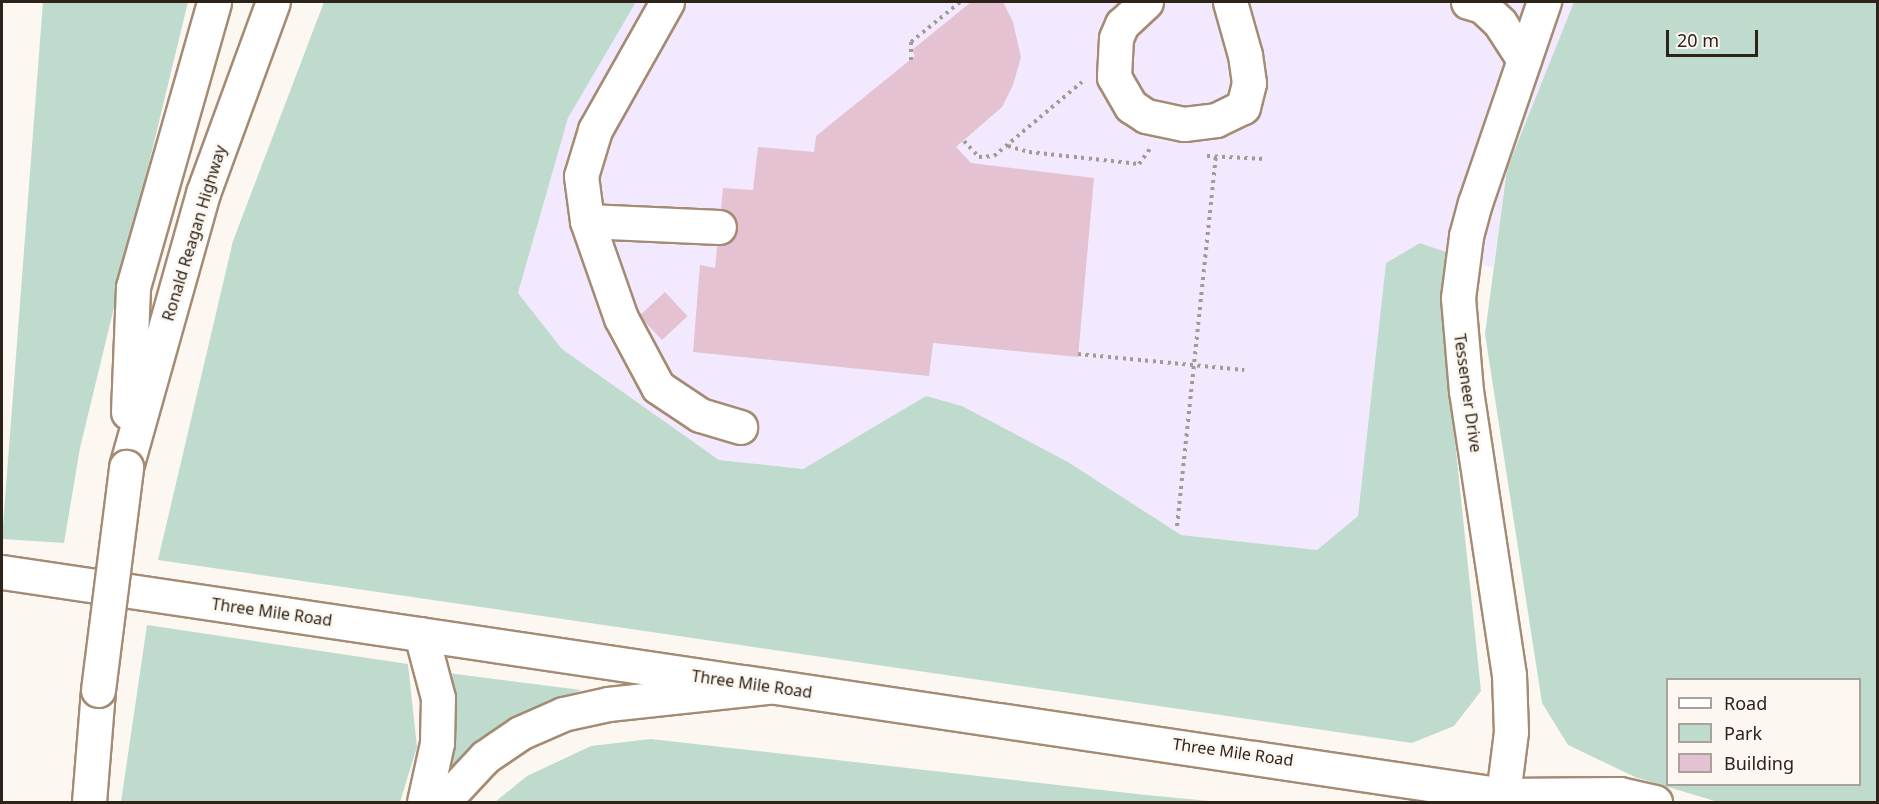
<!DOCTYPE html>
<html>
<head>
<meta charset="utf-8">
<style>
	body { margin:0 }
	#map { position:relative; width:1879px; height:804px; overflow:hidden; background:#fcf7f1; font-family:"Noto Sans",sans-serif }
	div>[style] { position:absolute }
	.industrial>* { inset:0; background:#f3e9fe }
	.green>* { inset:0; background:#bfdbcd }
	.building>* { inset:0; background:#e5c2d1; transform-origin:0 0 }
	.path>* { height:4px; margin-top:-2px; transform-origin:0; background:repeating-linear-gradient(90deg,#a29b93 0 3px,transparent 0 7.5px) }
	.roads { filter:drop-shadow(2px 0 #a48c74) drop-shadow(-2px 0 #a48c74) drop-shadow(0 2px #a48c74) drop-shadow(0 -2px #a48c74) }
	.minor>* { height:33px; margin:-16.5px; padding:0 16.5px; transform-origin:16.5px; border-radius:16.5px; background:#fff }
	.major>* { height:33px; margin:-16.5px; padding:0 16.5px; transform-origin:16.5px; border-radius:16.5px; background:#fff }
	.highway>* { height:33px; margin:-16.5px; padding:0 16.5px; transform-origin:16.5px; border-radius:16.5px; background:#fff }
	.bridges { filter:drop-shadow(2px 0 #a48c74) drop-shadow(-2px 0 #a48c74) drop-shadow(0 2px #a48c74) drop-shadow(0 -2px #a48c74) }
	.highway-bridge>* { height:33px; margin:-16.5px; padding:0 16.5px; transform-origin:16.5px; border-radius:16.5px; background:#fff }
	span { translate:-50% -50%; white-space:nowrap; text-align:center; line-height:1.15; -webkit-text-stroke:5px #fcf7f1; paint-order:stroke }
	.street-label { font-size:16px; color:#2d2319 }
	.frame { position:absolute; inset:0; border:3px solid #2d2319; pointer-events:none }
	.legend { position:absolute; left:1666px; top:678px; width:195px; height:108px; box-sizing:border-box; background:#fcf7f1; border:2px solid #a9a29b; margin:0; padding:8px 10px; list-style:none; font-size:18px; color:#2d2319 }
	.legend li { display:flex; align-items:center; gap:12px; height:30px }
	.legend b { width:30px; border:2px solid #a9a29b }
	.scale { position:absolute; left:1666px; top:30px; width:92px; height:27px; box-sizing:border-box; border:3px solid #2d2319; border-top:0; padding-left:8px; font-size:18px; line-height:21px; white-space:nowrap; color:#2d2319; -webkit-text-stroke:4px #fcf7f1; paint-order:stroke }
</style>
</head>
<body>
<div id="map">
	<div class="industrial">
		<i style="clip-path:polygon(636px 2px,1574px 2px,1507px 169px,1493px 268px,1420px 243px,1386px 264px,1358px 516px,1317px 550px,1181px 535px,1068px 462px,962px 406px,926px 396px,803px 469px,719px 460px,562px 349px,518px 293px,568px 118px)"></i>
	</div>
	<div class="green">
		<i style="clip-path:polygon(43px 2px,188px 2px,80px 448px,64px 543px,2px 539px)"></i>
		<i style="clip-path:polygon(324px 2px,636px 2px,568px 118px,518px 293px,562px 349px,719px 460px,803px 469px,926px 396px,962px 406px,1068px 462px,1181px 535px,1317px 550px,1358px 516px,1386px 263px,1420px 243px,1446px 252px,1443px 326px,1481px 691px,1454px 726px,1412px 743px,158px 560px,233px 241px)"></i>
		<i style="clip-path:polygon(evenodd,1574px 2px,1877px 2px,1877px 802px,1718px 802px,1635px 777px,1568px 745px,1542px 703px,1485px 334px,1507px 169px,1574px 2px,1668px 680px,1860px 680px,1860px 784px,1668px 784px,1668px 680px)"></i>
		<i style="clip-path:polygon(147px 625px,408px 664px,417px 747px,400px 802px,121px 802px)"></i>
		<i style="clip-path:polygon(448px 673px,581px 690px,499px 726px,450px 768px,456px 724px)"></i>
		<i style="clip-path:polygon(651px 739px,1146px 795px,1220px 802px,495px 802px,527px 776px,591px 746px)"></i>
	</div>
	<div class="building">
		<i style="clip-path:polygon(971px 2px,1003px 2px,1013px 22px,1021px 57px,1013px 85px,1002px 107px,956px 147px,971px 163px,1094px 178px,1078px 357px,933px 343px,929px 376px,693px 352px,700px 265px,715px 268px,723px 188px,753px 190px,758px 147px,814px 152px,816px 136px,915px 56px,912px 50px)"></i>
		<i style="left:665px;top:292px;width:33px;height:35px;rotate:47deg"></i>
	</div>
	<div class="path">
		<i style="left:911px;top:60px;width:18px;rotate:-90deg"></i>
		<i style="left:911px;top:42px;width:63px;rotate:-39.2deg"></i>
		<i style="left:964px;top:141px;width:22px;rotate:47deg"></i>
		<i style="left:979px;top:157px;width:15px;rotate:-4deg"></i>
		<i style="left:994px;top:156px;width:115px;rotate:-40.1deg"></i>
		<i style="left:1008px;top:146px;width:22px;rotate:16deg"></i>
		<i style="left:1029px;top:152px;width:111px;rotate:6.2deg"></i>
		<i style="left:1139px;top:164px;width:19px;rotate:-54deg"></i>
		<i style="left:1207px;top:156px;width:59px;rotate:2.9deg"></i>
		<i style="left:1078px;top:354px;width:167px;rotate:5.5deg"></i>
		<i style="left:1177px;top:526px;width:372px;rotate:-84deg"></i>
	</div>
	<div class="roads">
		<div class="minor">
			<i style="left:667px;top:2px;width:147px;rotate:119.4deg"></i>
			<i style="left:595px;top:130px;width:48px;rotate:106.9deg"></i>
			<i style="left:581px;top:176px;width:45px;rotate:82.4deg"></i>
			<i style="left:587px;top:221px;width:132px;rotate:2.6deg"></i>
			<i style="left:1146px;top:2px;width:33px;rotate:137deg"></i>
			<i style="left:1122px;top:24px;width:15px;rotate:113deg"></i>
			<i style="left:1116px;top:38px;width:39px;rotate:93deg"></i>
			<i style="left:1114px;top:77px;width:34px;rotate:60deg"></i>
			<i style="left:1131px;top:106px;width:18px;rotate:34deg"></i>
			<i style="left:1146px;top:116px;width:39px;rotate:12deg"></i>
			<i style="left:1184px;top:124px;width:32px;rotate:-7deg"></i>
			<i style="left:1216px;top:120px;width:30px;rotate:-26deg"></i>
			<i style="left:1243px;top:107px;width:25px;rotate:-76deg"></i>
			<i style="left:1249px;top:83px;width:28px;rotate:-98deg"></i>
			<i style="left:1245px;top:55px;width:55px;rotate:-105.8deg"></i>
			<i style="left:1468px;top:2px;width:15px;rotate:16deg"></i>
			<i style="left:1482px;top:6px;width:25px;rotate:43deg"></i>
			<i style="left:1500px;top:23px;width:44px;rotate:57deg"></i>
			<i style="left:587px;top:221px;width:103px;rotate:70.7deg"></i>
			<i style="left:621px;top:318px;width:78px;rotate:61.8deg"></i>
			<i style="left:658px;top:387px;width:50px;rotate:33.7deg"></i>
			<i style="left:700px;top:415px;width:42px;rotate:16.7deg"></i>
			<i style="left:1503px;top:795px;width:64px;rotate:-82.8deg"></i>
			<i style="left:1511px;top:732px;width:57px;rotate:-92deg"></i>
			<i style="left:1509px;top:675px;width:287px;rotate:-98.6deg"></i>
			<i style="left:1466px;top:391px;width:93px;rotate:-94.9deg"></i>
			<i style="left:1458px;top:298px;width:63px;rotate:-82.6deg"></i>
			<i style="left:1466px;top:236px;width:34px;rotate:-75deg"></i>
			<i style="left:1475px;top:203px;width:213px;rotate:-71.1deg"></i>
		</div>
		<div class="major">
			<i style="left:2px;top:572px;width:1517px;rotate:8.45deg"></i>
			<i style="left:1503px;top:795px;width:117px;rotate:-0.5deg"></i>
			<i style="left:1620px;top:794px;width:36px;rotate:13deg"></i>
		</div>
		<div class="highway">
			<i style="left:128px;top:412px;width:125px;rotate:-87.7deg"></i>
			<i style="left:133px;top:287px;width:296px;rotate:-74.1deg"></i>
			<i style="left:126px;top:467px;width:285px;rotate:-74.3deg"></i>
			<i style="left:203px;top:193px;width:203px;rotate:-69.9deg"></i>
			<i style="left:421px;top:634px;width:66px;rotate:75.1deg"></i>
			<i style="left:438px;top:698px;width:45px;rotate:91.3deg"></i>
			<i style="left:437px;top:743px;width:60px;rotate:102.4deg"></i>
			<i style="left:89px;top:802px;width:112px;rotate:-85.4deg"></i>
			<i style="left:443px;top:802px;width:62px;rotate:-47deg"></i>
			<i style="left:485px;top:757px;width:42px;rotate:-34.4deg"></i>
			<i style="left:520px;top:733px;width:47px;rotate:-23.8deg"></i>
			<i style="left:563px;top:714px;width:46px;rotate:-12.5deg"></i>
			<i style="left:608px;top:704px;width:161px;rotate:-6.1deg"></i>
		</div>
	</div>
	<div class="bridges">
		<div class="highway-bridge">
			<i style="left:98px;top:690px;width:225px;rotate:-82.8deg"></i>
		</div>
	</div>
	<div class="street-label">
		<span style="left:194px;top:233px;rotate:-73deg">Ronald Reagan Highway</span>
		<span style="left:1468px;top:393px;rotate:82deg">Tesseneer Drive</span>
		<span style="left:272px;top:612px;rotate:8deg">Three Mile Road</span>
		<span style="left:752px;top:684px;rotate:8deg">Three Mile Road</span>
		<span style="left:1233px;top:752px;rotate:8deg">Three Mile Road</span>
	</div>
	<div class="frame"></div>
	<ul class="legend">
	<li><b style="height:8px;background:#fff"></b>Road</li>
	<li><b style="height:16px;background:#bfdbcd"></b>Park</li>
	<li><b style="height:16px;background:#e5c2d1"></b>Building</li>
	</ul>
	<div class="scale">20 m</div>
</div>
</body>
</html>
